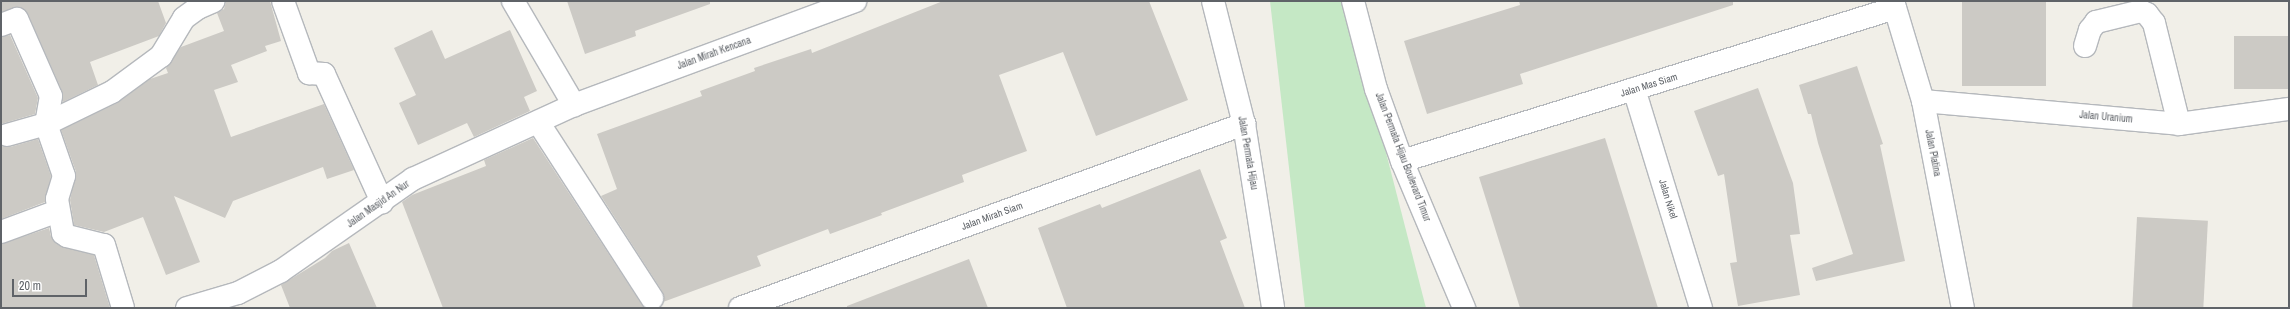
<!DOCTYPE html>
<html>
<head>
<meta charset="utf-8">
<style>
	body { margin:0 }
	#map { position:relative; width:2290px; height:309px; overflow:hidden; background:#f1efe8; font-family:"Archivo Narrow",sans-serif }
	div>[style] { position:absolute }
	.green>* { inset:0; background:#c5e8c5 }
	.building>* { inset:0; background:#cccac5; transform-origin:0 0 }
	.roads { filter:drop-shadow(1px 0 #b5b8bc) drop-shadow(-1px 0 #b5b8bc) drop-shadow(0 1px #b5b8bc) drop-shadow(0 -1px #b5b8bc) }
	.minor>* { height:22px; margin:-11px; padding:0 11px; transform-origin:11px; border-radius:11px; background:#fff }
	span { translate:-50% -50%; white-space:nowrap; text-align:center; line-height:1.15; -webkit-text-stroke:3px #fff; paint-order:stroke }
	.street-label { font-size:10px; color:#5f6368 }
	.frame { position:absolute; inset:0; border:2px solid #5f6368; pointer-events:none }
	.scale { position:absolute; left:12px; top:279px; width:75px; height:18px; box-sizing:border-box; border:2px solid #5f6368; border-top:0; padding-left:5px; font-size:12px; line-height:14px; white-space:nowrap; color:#5f6368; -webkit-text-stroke:3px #fff; paint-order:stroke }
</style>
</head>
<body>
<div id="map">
	<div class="green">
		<i style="clip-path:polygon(1270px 1px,1347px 1px,1426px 308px,1305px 308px)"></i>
	</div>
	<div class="building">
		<i style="clip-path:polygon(1px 1px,158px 1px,166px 23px,159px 36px,90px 62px,98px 85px,63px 102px,62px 91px,28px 14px,18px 7px,1px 12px)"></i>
		<i style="clip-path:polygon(226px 1px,270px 1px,281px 41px,265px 46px,267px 51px,231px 65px,238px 82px,214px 90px,231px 137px,324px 104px,354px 170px,327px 179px,323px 167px,233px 201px,225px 218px,174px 196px,200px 262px,166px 275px,143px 217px,104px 232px,74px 225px,70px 200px,76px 172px,61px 130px,117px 103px,150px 79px,168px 73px,166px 68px,181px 47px,224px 31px,217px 13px,224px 9px)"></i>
		<i style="clip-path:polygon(567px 1px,710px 1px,710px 4px,635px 31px,636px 36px,585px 54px)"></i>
		<i style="clip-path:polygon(943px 1px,1149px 1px,1188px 100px,1096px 136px,1063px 52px,999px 75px,1027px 151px,962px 175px,964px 182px,881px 213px,882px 215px,830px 234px,828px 229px,757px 256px,761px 266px,663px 302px,662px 291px,601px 196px,617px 189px,597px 134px,702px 96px,700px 91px,755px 71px,754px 68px,811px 49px,812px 53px)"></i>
		<i style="clip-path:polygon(1519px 1px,1733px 1px,1733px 5px,1520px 74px,1523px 84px,1427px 114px,1404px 41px,1520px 5px)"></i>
		<i style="left:1962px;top:1px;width:84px;height:85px"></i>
		<i style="clip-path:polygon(432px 30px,445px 59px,510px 30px,537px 91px,524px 97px,530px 111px,474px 137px,467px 123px,418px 145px,399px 103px,416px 95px,394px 48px)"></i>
		<i style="clip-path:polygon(10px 35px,38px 98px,35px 114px,1px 124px,1px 37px)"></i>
		<i style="left:2289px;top:36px;width:53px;height:55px;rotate:90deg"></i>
		<i style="clip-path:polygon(1857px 66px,1883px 144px,1880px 145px,1905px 261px,1816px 281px,1812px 268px,1853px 254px,1818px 143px,1811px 114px,1808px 114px,1799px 85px)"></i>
		<i style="clip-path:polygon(1758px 88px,1793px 183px,1800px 234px,1790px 235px,1800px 295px,1738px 306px,1730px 263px,1737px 262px,1724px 174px,1718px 176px,1694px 111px)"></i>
		<i style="clip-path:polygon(533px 138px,642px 305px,645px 308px,443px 308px,402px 202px,412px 195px,486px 166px,484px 160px)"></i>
		<i style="clip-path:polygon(1605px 138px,1658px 308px,1520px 308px,1479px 177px)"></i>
		<i style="clip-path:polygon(38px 139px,51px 176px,45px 202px,1px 219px,1px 146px,10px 147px)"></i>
		<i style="clip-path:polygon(1200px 169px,1227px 238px,1220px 241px,1245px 308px,1067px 308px,1038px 228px,1100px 204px,1102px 208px)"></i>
		<i style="left:2137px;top:217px;width:71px;height:91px;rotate:3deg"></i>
		<i style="clip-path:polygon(49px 228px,51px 236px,60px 246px,94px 255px,110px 308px,1px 308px,1px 244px)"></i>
		<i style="clip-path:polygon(349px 243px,377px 308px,290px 308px,281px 285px,325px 258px,332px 251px)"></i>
		<i style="clip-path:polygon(969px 259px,988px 308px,847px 308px,847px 306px)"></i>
	</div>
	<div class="roads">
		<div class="minor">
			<i style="left:283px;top:1px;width:77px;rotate:70.1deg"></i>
			<i style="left:309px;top:73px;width:15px;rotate:4deg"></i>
			<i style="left:324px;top:74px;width:141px;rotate:65.6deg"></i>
			<i style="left:513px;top:1px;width:121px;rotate:59.6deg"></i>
			<i style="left:1213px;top:1px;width:127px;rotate:75.9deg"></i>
			<i style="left:1244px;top:124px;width:186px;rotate:81deg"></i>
			<i style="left:1353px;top:1px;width:91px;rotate:75.4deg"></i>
			<i style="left:1376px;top:89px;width:77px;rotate:70.1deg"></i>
			<i style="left:1402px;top:161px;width:160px;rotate:67.1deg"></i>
			<i style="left:1893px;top:1px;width:104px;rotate:73.3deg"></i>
			<i style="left:1923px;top:101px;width:211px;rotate:79.1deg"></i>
			<i style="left:1px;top:25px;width:17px;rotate:-21deg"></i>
			<i style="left:17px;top:19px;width:84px;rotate:66.2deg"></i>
			<i style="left:51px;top:96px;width:28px;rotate:100deg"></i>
			<i style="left:46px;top:124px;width:55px;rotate:70.9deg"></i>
			<i style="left:64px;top:176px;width:24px;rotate:107deg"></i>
			<i style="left:57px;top:199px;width:35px;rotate:80deg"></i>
			<i style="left:63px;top:233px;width:5px;rotate:37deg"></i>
			<i style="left:67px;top:236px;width:38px;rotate:14deg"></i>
			<i style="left:104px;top:245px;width:66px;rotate:73.2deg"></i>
			<i style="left:2085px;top:46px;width:17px;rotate:-73deg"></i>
			<i style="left:2090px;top:30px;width:10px;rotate:-53deg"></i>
			<i style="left:2096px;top:22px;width:46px;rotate:-13.7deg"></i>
			<i style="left:2141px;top:11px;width:7px;rotate:27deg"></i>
			<i style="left:2147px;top:14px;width:11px;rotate:52deg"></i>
			<i style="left:2154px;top:23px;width:104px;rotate:76.1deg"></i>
			<i style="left:1634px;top:89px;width:229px;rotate:73deg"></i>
			<i style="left:1923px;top:101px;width:257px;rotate:5.1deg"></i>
			<i style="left:2179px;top:124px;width:111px;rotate:-7.8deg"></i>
			<i style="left:538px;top:122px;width:210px;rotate:57.1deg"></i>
			<i style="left:7px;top:135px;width:41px;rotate:-15.8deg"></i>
			<i style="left:46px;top:124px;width:73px;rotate:-25.9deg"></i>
			<i style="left:112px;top:92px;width:61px;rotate:-36.3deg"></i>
			<i style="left:161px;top:56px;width:44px;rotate:-58.8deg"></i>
			<i style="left:184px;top:18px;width:17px;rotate:-36deg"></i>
			<i style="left:198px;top:8px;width:17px;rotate:-24deg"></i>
			<i style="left:1402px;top:161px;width:516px;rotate:-17.24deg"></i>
			<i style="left:1px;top:232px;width:61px;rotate:-20.2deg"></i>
			<i style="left:187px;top:308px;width:53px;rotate:-16.4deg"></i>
			<i style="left:238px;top:293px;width:48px;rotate:-27.1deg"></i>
			<i style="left:281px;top:271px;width:161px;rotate:-34.9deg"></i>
			<i style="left:413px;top:179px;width:177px;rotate:-24.7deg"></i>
			<i style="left:574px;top:105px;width:300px;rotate:-20.3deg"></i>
			<i style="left:740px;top:308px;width:537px;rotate:-20.06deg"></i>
		</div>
	</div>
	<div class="street-label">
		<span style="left:714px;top:53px;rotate:-20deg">Jalan Mirah Kencana</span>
		<span style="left:1649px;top:85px;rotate:-17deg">Jalan Mas Siam</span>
		<span style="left:2106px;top:117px;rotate:5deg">Jalan Uranium</span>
		<span style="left:1248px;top:153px;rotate:80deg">Jalan Permata Hijau</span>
		<span style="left:1933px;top:153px;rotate:79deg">Jalan Platina</span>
		<span style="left:1403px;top:157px;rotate:69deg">Jalan Permata Hijau Boulevard Timur</span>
		<span style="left:1668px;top:199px;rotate:73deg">Jalan Nikel</span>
		<span style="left:378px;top:204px;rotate:-35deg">Jalan Masjid An Nur</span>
		<span style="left:992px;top:216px;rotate:-20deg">Jalan Mirah Siam</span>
	</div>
	<div class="frame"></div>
	<div class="scale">20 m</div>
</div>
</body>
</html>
